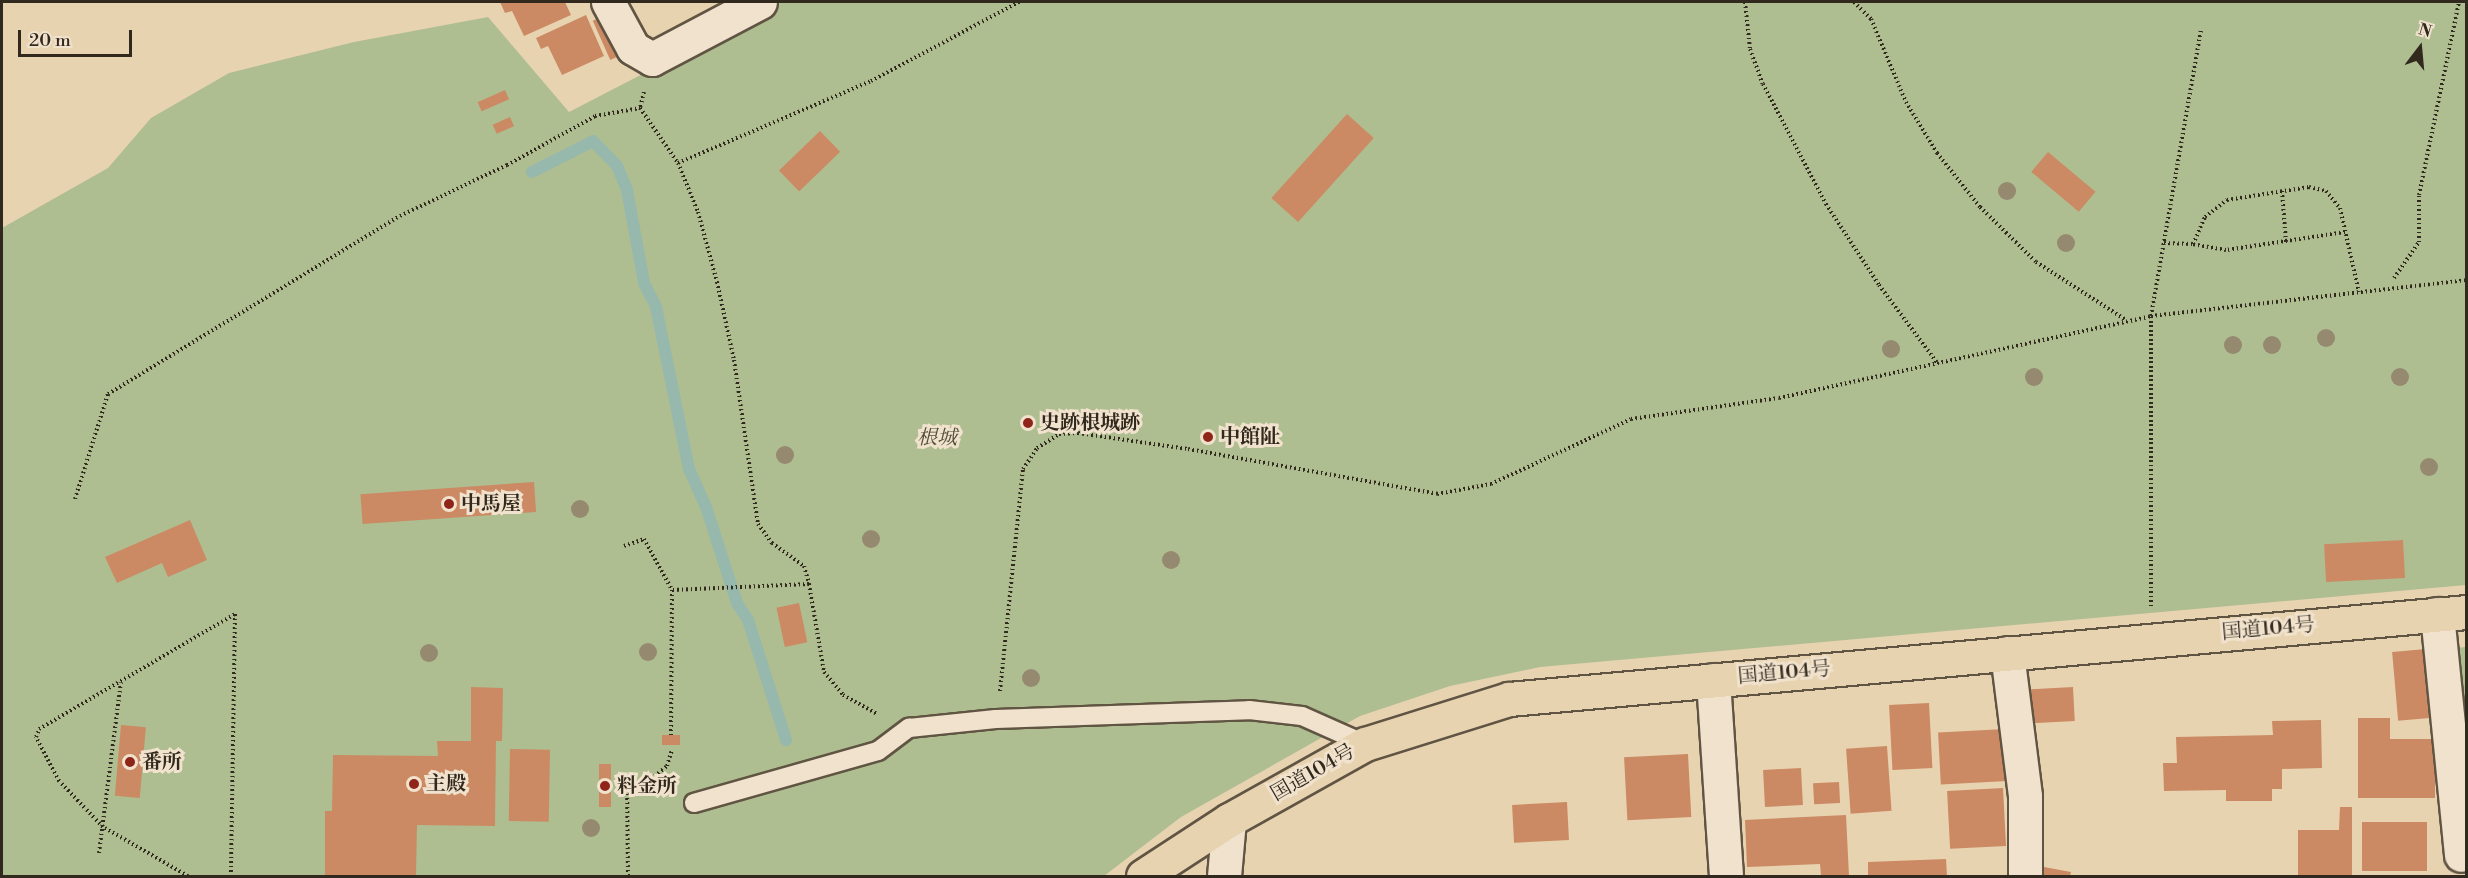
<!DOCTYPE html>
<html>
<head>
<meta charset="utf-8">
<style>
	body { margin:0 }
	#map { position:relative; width:2468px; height:878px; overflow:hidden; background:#e8d3b1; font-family:"Libre Bodoni","Noto Serif JP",serif }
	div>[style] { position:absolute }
	.green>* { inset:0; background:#afbe91 }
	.stream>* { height:12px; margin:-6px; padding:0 6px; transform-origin:6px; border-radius:6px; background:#97b8ad }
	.building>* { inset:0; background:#cb8a63; transform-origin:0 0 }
	.path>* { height:4px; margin-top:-2px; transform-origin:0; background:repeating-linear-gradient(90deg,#32291e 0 1.5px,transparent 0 4.5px) }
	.roads { filter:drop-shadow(2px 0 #605443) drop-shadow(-2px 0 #605443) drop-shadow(0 2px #605443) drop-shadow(0 -2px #605443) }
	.lane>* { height:18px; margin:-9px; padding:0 9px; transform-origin:9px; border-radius:9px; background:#f0e2cc }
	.street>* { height:33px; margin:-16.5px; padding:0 16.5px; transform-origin:16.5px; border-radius:16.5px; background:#f0e2cc }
	.highway>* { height:33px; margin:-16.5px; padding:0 16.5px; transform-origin:16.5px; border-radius:16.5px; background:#e8d3b1 }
	.trees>* { width:18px; height:18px; margin:-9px; border-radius:50%; background:#958a70 }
	.dots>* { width:16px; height:16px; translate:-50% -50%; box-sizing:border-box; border:3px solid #f0e2cc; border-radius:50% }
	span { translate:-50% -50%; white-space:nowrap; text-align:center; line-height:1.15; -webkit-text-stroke:6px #f0e2cc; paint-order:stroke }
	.poi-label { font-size:20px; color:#32291e; font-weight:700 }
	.left { translate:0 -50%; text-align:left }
	.park-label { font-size:20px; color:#514e3b; font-style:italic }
	.street-label { font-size:20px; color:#32291e }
	.frame { position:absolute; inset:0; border:3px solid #32291e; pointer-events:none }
	.north { position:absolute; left:2390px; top:18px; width:60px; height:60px; -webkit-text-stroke:4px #f0e2cc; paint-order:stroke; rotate:16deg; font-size:16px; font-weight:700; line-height:24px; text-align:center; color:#32291e }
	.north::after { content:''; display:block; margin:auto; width:21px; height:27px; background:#32291e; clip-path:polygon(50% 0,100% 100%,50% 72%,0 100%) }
	.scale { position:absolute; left:18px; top:30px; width:114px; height:27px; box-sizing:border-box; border:3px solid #32291e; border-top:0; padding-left:8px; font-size:18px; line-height:21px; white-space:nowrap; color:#32291e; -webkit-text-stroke:4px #f0e2cc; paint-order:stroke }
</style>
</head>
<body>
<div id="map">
	<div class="green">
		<i style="clip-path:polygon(782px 2px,2466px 2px,2466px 585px,1540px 667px,1450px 686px,1360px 716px,1181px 817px,1104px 876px,2px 876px,2px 228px,108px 168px,151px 118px,229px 73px,354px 42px,488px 17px,569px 112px)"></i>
		<i style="clip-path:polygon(2466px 647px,2466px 784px,2454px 648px)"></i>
	</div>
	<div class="stream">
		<i style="left:532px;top:172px;width:68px;rotate:-26.9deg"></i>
		<i style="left:593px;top:141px;width:35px;rotate:46deg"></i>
		<i style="left:617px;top:166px;width:26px;rotate:67deg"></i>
		<i style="left:627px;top:190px;width:95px;rotate:79.6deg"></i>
		<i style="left:644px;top:283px;width:27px;rotate:63deg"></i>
		<i style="left:656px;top:307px;width:165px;rotate:78.5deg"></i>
		<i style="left:689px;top:469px;width:42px;rotate:65.9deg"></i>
		<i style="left:706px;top:507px;width:101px;rotate:72.1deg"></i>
		<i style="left:737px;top:603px;width:20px;rotate:57deg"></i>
		<i style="left:748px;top:620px;width:126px;rotate:72.4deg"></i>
	</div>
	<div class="building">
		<i style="clip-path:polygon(500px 2px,565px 2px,571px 15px,524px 36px,512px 11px,505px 13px)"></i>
		<i style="clip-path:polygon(586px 15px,604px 56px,562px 75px,548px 46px,541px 49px,536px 38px)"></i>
		<i style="left:601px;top:17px;width:43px;height:9px;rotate:66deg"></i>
		<i style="left:505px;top:90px;width:10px;height:30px;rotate:66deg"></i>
		<i style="left:1347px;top:114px;width:36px;height:113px;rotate:42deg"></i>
		<i style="left:510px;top:117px;width:10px;height:19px;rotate:66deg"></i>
		<i style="left:820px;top:131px;width:29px;height:57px;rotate:46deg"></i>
		<i style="left:2048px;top:152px;width:62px;height:26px;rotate:40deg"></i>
		<i style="left:534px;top:482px;width:30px;height:174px;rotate:86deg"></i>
		<i style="clip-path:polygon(190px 520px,207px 560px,168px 577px,162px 563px,117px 583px,105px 557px)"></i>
		<i style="left:2403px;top:540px;width:38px;height:79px;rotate:87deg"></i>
		<i style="left:799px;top:603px;width:40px;height:23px;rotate:78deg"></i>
		<i style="left:2426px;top:649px;width:69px;height:34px;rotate:85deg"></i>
		<i style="clip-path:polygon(471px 687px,503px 688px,502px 741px,496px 741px,495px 826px,417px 825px,416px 876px,325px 876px,325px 811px,332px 811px,333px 755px,438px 756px,437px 741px,471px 741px)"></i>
		<i style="left:2073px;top:687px;width:34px;height:45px;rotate:87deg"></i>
		<i style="left:1929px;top:703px;width:65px;height:40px;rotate:87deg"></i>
		<i style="clip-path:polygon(2358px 718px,2390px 718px,2390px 739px,2435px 739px,2435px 798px,2358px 798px)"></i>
		<i style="clip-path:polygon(2321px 720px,2322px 768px,2282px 769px,2282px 789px,2272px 789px,2272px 801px,2226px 801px,2226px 790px,2164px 791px,2163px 763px,2177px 763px,2176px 737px,2273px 735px,2272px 721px)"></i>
		<i style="left:121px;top:725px;width:25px;height:71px;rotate:5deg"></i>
		<i style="left:2005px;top:729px;width:52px;height:67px;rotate:87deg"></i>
		<i style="left:662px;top:735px;width:18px;height:10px"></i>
		<i style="left:1887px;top:746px;width:65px;height:41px;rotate:86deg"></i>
		<i style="left:510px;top:749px;width:40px;height:72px;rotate:1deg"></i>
		<i style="left:1688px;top:754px;width:63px;height:64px;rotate:87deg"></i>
		<i style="left:599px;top:764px;width:12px;height:43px"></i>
		<i style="left:1801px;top:768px;width:37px;height:38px;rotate:87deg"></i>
		<i style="left:1839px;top:782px;width:21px;height:26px;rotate:87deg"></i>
		<i style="left:2003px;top:788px;width:58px;height:56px;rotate:87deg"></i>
		<i style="left:1567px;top:802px;width:38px;height:55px;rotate:87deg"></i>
		<i style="clip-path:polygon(2340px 807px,2352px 807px,2352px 876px,2298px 876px,2298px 830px,2339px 830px)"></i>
		<i style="clip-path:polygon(1846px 815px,1849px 876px,1821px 876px,1820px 864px,1747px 867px,1745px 820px)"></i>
		<i style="left:2362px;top:822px;width:65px;height:49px"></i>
		<i style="clip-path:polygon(1946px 859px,1947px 876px,1868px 876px,1868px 862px)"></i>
		<i style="clip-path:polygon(2044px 867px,2071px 872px,2070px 876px,2042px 876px)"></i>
	</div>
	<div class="path">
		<i style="left:1745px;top:2px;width:47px;rotate:83.9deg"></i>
		<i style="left:1750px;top:49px;width:37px;rotate:70deg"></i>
		<i style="left:1763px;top:84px;width:136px;rotate:62.3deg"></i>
		<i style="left:1826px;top:204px;width:97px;rotate:56.8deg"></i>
		<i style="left:1879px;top:285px;width:99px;rotate:53.2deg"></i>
		<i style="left:1854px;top:2px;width:24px;rotate:45deg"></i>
		<i style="left:1871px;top:19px;width:90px;rotate:67.1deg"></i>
		<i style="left:1906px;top:102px;width:60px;rotate:58.7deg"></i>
		<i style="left:1937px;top:153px;width:69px;rotate:51.5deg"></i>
		<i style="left:1980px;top:207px;width:78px;rotate:44.5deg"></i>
		<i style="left:2036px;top:262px;width:107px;rotate:32.8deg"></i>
		<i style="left:644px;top:92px;width:16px;rotate:104deg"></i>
		<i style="left:640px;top:108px;width:67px;rotate:55.4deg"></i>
		<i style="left:678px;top:163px;width:53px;rotate:67.8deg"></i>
		<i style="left:698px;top:212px;width:73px;rotate:74.8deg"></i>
		<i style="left:717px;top:282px;width:80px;rotate:77.7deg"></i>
		<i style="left:734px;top:360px;width:166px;rotate:81.7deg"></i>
		<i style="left:758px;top:524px;width:24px;rotate:54deg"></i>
		<i style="left:772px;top:543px;width:39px;rotate:36deg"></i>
		<i style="left:804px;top:566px;width:19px;rotate:74deg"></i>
		<i style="left:809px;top:584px;width:137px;rotate:177.5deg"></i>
		<i style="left:672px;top:590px;width:145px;rotate:90.4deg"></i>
		<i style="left:678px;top:163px;width:210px;rotate:-23deg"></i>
		<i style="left:871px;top:81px;width:168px;rotate:-28.1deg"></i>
		<i style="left:2282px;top:191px;width:51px;rotate:85.5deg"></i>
		<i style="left:2345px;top:232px;width:120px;rotate:171.4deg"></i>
		<i style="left:2226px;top:250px;width:34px;rotate:-170deg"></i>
		<i style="left:2193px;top:244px;width:30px;rotate:-66deg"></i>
		<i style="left:2205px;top:217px;width:28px;rotate:-38deg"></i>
		<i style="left:2227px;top:200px;width:83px;rotate:-9deg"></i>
		<i style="left:2309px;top:187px;width:17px;rotate:13deg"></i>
		<i style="left:2326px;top:191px;width:22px;rotate:51deg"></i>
		<i style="left:2340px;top:208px;width:86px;rotate:77.3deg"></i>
		<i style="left:2164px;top:243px;width:29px;rotate:2deg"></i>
		<i style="left:2394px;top:278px;width:44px;rotate:-55.2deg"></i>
		<i style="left:2419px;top:242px;width:47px;rotate:-90deg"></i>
		<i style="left:2419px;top:195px;width:197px;rotate:-78.3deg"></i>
		<i style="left:75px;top:499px;width:110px;rotate:-72.6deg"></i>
		<i style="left:108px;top:394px;width:342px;rotate:-31.4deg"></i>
		<i style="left:400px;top:216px;width:119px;rotate:-25.5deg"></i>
		<i style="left:507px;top:165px;width:101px;rotate:-29.1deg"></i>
		<i style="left:595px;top:116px;width:46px;rotate:-10.1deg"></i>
		<i style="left:624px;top:546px;width:21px;rotate:-19deg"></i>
		<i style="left:644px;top:539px;width:58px;rotate:61.2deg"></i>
		<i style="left:809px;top:584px;width:89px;rotate:80.3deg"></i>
		<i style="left:824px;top:672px;width:30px;rotate:50deg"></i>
		<i style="left:843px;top:695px;width:39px;rotate:29deg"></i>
		<i style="left:2151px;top:606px;width:290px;rotate:-90deg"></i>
		<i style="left:2151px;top:316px;width:291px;rotate:-80.1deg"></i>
		<i style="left:1000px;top:691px;width:223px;rotate:-84.1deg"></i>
		<i style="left:1023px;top:469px;width:25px;rotate:-56deg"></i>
		<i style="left:1037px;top:448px;width:26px;rotate:-32deg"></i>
		<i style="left:1059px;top:434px;width:19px;rotate:-3deg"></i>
		<i style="left:1078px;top:433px;width:111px;rotate:8.3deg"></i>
		<i style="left:1188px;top:449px;width:253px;rotate:10.2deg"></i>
		<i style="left:1437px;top:494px;width:55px;rotate:-10.5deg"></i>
		<i style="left:1491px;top:484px;width:154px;rotate:-24.9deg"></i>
		<i style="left:1631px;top:419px;width:149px;rotate:-8.1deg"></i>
		<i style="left:1779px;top:398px;width:381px;rotate:-12.4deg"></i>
		<i style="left:2151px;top:316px;width:317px;rotate:-6.5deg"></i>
		<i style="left:99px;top:853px;width:172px;rotate:-82.7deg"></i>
		<i style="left:188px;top:876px;width:98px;rotate:-150deg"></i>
		<i style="left:103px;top:827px;width:64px;rotate:-133.7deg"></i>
		<i style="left:59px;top:781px;width:50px;rotate:-117.6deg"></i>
		<i style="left:36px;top:737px;width:9px;rotate:-69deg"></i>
		<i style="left:39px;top:729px;width:227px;rotate:-30.4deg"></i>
		<i style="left:235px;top:614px;width:262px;rotate:90.9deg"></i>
		<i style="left:628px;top:876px;width:91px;rotate:-90.6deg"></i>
		<i style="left:627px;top:785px;width:25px;rotate:-14deg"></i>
		<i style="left:651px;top:779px;width:21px;rotate:-39deg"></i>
		<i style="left:667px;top:766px;width:17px;rotate:-73deg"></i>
	</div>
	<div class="roads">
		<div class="lane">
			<i style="left:694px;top:803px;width:191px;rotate:-15.8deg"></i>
			<i style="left:878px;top:751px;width:39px;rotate:-37deg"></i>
			<i style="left:909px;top:728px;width:87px;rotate:-5.9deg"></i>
			<i style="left:996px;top:719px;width:253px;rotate:-2deg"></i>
			<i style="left:1249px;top:710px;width:53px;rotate:6.5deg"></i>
			<i style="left:1302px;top:716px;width:69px;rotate:24deg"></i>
		</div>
		<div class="street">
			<i style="left:608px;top:2px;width:52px;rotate:61.5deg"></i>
			<i style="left:633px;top:48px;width:22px;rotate:30deg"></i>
			<i style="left:652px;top:59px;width:122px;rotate:-27.8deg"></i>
			<i style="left:2437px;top:614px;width:242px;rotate:84.3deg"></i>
			<i style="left:2007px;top:653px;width:144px;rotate:82.8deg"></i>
			<i style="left:2025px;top:796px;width:80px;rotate:90deg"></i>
			<i style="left:1713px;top:680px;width:196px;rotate:86.2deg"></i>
			<i style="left:1224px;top:876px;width:56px;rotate:-84.9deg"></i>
		</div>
		<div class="highway">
			<i style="left:1143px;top:876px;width:103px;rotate:-33.1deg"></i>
			<i style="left:1229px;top:820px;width:156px;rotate:-29.2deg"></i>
			<i style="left:1365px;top:744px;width:151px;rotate:-17.4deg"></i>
			<i style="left:1509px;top:699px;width:961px;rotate:-5.19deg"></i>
		</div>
	</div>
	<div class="trees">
		<i style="left:2007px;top:191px"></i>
		<i style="left:2066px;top:243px"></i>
		<i style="left:2326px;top:338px"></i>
		<i style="left:2233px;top:345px"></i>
		<i style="left:2272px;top:345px"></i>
		<i style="left:1891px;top:349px"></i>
		<i style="left:2034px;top:377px"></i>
		<i style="left:2400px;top:377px"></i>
		<i style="left:785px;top:455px"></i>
		<i style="left:2429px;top:467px"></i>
		<i style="left:580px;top:509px"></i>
		<i style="left:871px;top:539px"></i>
		<i style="left:1171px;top:560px"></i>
		<i style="left:648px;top:652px"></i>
		<i style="left:429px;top:653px"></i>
		<i style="left:1031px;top:678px"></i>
		<i style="left:591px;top:828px"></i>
	</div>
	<div class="dots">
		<i style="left:1028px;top:423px;background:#8f2418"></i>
		<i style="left:1208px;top:437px;background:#8f2418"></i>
		<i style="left:449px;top:504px;background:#8f2418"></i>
		<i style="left:130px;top:762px;background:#8f2418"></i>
		<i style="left:414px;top:784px;background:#8f2418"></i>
		<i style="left:605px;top:786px;background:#8f2418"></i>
	</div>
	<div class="poi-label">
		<span class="left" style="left:1040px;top:423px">史跡根城跡</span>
		<span class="left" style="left:1220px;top:437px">中館阯</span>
		<span class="left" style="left:461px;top:504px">中馬屋</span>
		<span class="left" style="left:142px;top:762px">番所</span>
		<span class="left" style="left:426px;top:784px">主殿</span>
		<span class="left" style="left:617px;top:786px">料金所</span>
	</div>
	<div class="park-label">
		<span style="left:937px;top:438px">根城</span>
	</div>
	<div class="street-label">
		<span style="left:2268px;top:629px;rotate:-5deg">国道104号</span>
		<span style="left:1784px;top:673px;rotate:-5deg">国道104号</span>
		<span style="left:1313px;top:773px;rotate:-30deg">国道104号</span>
	</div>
	<div class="frame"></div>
	<div class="north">N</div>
	<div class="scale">20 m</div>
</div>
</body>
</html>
